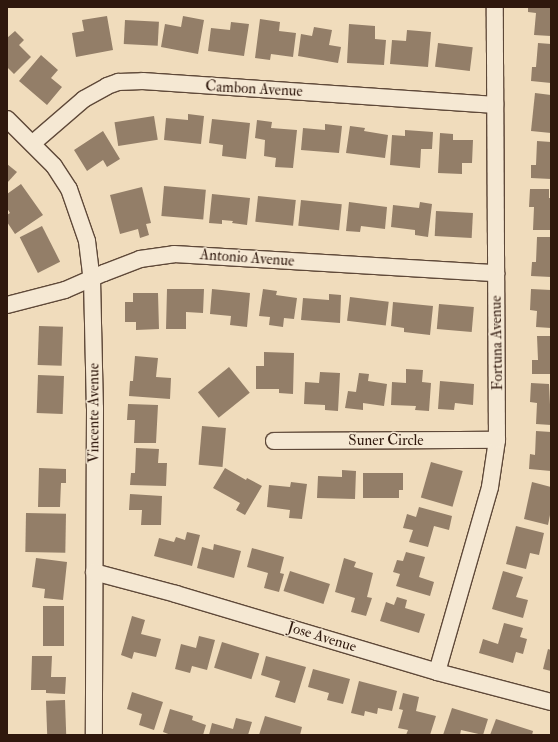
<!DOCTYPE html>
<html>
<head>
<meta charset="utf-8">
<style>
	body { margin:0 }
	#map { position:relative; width:558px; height:742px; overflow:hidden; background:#f0dcbc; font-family:"IM FELL Double Pica",serif }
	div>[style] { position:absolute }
	.building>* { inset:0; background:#937e68; transform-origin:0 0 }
	.roads { filter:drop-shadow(1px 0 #5f4939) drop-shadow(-1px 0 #5f4939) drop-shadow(0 1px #5f4939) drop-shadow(0 -1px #5f4939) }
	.minor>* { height:16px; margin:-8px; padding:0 8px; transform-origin:8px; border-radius:8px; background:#f5e8d3 }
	span { translate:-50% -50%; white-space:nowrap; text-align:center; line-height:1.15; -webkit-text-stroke:3px #f5e8d3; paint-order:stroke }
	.street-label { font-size:15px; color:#2f180d }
	.frame { position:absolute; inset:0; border:8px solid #2f180d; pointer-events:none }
</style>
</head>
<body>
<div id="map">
	<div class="building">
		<i style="clip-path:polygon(528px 7px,551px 7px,551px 36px,534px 35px,536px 13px,528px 12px)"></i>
		<i style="clip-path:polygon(107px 16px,113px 50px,76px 57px,72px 33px,84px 31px,82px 20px)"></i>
		<i style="clip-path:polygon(183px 16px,204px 20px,198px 54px,161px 47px,165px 24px,181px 27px)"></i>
		<i style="clip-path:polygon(260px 19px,280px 22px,279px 31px,296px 33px,293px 57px,271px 54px,270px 60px,255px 58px)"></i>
		<i style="left:125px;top:20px;width:34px;height:24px;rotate:3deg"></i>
		<i style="clip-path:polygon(231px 22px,249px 24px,244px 56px,208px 51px,211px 28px,230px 30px)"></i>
		<i style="clip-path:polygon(349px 24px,375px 26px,375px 39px,386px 40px,384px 65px,347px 63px)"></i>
		<i style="clip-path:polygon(314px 27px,332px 30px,329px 45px,341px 47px,338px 63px,298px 56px,301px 34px,312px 36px)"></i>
		<i style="clip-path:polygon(407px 30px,431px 32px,428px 67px,390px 64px,392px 40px,406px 41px)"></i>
		<i style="clip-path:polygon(15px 31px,24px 40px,19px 45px,31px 57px,14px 74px,7px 67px,7px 38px)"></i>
		<i style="left:438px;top:43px;width:35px;height:24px;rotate:7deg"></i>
		<i style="clip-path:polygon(538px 43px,551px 44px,551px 83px,531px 81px,532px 67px,536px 67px)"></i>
		<i style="clip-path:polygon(41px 55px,58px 70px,51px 78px,62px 87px,47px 105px,19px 81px)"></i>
		<i style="clip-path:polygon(535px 93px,551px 95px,551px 133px,531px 131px)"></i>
		<i style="clip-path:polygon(188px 114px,204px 116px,201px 144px,164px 140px,166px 118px,188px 120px)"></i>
		<i style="left:154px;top:116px;width:24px;height:40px;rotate:81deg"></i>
		<i style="clip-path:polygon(212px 119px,250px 123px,246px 159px,222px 156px,223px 145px,209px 143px)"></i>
		<i style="clip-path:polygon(257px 120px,272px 122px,271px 128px,297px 130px,293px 168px,275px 167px,276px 158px,264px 156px,265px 140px,255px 138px)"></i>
		<i style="clip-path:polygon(325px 124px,342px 126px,339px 153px,301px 150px,303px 128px,325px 130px)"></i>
		<i style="clip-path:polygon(350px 126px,365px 128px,364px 131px,388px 135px,385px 158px,346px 153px)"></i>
		<i style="clip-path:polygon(405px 130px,433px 132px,432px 149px,421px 149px,420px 168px,390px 165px,392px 135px,405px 136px)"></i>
		<i style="clip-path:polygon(103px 131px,120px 159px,107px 167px,103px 160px,87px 171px,74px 150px)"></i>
		<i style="clip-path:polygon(440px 133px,453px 134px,453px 140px,473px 140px,472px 163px,462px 163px,462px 174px,438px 173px)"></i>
		<i style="clip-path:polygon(537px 141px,551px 142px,551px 179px,531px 178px,531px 165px,536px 165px)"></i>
		<i style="clip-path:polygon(7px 164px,17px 172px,7px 183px)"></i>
		<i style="clip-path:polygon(21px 184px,43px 215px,15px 234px,7px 222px,7px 215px,10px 213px,7px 208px,7px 194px)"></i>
		<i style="left:164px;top:186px;width:42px;height:30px;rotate:5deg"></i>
		<i style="clip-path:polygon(142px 187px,151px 223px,146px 224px,149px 235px,140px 238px,138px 229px,120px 234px,110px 195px)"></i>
		<i style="clip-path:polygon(530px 189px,549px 189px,549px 198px,551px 198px,551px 230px,533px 230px,534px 207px,529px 207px)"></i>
		<i style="clip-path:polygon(212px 194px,250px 198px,247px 225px,232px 223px,233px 221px,222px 220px,222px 224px,209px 223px)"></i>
		<i style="left:258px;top:196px;width:38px;height:26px;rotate:6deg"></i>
		<i style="left:301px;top:200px;width:41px;height:26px;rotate:6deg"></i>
		<i style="clip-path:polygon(349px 202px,387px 207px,385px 229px,361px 226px,360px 232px,346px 231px)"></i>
		<i style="clip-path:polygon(420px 202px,432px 204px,428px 237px,415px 235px,415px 230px,391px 227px,393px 205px,419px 208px)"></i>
		<i style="left:436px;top:211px;width:37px;height:25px;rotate:3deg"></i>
		<i style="left:42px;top:226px;width:40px;height:25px;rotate:63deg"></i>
		<i style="clip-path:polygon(537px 237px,551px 237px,551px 277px,531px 276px,532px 262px,536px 262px)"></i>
		<i style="clip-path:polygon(167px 289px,204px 289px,203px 313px,186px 312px,186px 329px,166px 329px)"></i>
		<i style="clip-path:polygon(212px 289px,250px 293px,247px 327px,230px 325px,231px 316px,210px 314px)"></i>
		<i style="clip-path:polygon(263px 289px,277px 291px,276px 295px,297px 298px,294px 319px,284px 318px,283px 327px,269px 325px,270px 317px,259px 316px)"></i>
		<i style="clip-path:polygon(531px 289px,551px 290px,551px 328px,536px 327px,537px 311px,530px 310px)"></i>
		<i style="clip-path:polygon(133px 293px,158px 293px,159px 329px,136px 330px,136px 322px,125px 322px,125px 302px,133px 302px)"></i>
		<i style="clip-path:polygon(329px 294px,341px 295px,340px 323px,301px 320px,303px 298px,329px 300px)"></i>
		<i style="left:350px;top:297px;width:39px;height:24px;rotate:7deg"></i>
		<i style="clip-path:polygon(393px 302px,433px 306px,430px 335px,404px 332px,404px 328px,391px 326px)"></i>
		<i style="left:439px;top:304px;width:35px;height:25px;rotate:5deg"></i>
		<i style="left:39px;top:326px;width:24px;height:39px;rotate:2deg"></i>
		<i style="clip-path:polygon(537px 336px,551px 336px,551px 374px,532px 374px,532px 360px,538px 360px)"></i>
		<i style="clip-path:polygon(264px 352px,294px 353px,293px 394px,279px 393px,279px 389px,256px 389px,256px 366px,264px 366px)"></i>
		<i style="clip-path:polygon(135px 356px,158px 358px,156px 377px,171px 378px,170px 399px,129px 396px,130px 381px,133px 381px)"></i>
		<i style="left:229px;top:367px;width:33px;height:40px;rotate:51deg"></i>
		<i style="clip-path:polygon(406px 369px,423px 370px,422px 382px,431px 383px,429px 411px,415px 410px,416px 406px,391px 405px,392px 382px,406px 383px)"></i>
		<i style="clip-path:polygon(320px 372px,340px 373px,338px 411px,325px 410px,325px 405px,304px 404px,305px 382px,319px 383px)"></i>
		<i style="clip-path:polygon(359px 373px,369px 374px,368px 381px,387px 384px,384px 406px,363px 403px,363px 410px,345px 408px,348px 391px,356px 392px)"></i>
		<i style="left:38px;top:375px;width:26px;height:38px;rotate:2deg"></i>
		<i style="clip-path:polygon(440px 381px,474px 384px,473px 405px,455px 403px,454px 410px,438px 409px)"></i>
		<i style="clip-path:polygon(531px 383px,549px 384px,551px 425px,536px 424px,537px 403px,530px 402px)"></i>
		<i style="clip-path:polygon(128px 404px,158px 405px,156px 443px,134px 443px,135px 420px,127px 420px)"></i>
		<i style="left:202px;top:426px;width:24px;height:39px;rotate:5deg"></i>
		<i style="clip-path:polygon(536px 431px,551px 432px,551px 471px,529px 469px,530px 454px,535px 455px)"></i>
		<i style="clip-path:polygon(136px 448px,159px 449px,158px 463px,167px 463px,166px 486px,130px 485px,131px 473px,135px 473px)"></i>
		<i style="left:431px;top:462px;width:33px;height:37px;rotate:16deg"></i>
		<i style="clip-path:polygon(39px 468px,66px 469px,66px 483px,61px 483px,60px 507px,38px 507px)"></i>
		<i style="clip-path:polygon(225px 468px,246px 480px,247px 478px,262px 486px,245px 515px,236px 510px,240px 503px,213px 488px)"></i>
		<i style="clip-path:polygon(342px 470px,356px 471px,355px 499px,317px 498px,318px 476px,342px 477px)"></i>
		<i style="clip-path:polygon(363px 473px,403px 473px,403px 490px,399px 490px,399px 498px,363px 498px)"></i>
		<i style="clip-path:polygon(291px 482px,307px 484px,302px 519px,289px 518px,290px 510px,267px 507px,269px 485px,290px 487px)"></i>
		<i style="clip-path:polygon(532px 482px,551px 487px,551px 510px,548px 525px,524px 519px)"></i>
		<i style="clip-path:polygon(130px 494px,162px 496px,161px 525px,141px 525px,142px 510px,129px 510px)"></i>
		<i style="clip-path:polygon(419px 507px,452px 516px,449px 530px,434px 526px,428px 547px,409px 542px,413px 530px,403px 528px,407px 514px,416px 517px)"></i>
		<i style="left:26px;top:513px;width:40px;height:39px;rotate:1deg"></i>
		<i style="clip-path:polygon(516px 526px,544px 533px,539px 555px,530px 553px,526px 569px,506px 564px)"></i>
		<i style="clip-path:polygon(187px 532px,200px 535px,192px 566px,154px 556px,159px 538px,174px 542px,176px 537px,185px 540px)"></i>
		<i style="clip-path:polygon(214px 544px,241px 551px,234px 578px,197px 568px,202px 547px,213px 550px)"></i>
		<i style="clip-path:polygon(252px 548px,284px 557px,280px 573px,284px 574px,279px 592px,264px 588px,268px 573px,247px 567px)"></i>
		<i style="clip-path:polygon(406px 552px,425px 557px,419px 577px,434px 582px,430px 596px,396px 586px,400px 574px,393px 572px,397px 560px,403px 561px)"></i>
		<i style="clip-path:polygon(36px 558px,67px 562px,63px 600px,44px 598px,45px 589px,32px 587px)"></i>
		<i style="clip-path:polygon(344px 558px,356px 562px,354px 567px,373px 573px,367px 597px,372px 598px,366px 616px,351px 612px,355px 598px,335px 592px)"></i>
		<i style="left:290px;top:571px;width:42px;height:21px;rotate:18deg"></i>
		<i style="clip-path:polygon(503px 571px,523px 577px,516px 597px,528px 600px,523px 618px,492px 609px)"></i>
		<i style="clip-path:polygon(397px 597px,407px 600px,405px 608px,425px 614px,419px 633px,380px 621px,386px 602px,394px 605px)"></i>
		<i style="left:64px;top:606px;width:40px;height:21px;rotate:90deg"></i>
		<i style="clip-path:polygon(132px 616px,145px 620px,141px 634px,161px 639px,156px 657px,134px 652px,132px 659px,121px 655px)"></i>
		<i style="clip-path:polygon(504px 623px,523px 628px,520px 637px,527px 639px,523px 654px,516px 652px,513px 663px,479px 653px,483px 639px,498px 644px)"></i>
		<i style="clip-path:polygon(199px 636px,215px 640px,207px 670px,192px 666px,190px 673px,175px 669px,181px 644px,196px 648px)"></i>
		<i style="left:222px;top:642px;width:39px;height:27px;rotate:17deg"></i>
		<i style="clip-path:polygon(548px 649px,551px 650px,551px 671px,543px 669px)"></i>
		<i style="clip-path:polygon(32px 656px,52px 656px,51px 677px,66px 677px,65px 694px,46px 693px,46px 690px,31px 690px)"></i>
		<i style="clip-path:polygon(266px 656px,306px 667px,295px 703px,275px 697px,280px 681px,261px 675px)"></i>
		<i style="clip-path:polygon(313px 669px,350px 679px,343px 704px,327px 700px,329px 693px,308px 687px)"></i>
		<i style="clip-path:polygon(359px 681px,397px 691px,392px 711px,378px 708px,377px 714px,365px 711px,364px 716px,351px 713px)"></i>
		<i style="clip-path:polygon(132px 692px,163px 702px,154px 730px,139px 725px,142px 714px,127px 709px)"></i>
		<i style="clip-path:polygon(403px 693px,419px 697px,416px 711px,436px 716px,430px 735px,406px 735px,408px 730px,398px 728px,403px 710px,399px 709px)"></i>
		<i style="left:65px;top:700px;width:35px;height:19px;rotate:88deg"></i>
		<i style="clip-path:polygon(452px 708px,488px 719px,483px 735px,461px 730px,460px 735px,443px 735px)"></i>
		<i style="clip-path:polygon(170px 709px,193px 716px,192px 720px,206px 725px,203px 735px,171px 735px,163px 732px)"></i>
		<i style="clip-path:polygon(265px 716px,302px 727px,300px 735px,259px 735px)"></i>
		<i style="clip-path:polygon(236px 718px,252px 722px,248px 735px,209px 735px,212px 723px,233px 729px)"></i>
		<i style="clip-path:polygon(496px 719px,533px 731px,532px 735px,490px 735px)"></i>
	</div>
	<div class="roads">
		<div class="minor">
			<i style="left:7px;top:119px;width:66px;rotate:45deg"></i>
			<i style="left:54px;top:166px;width:27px;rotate:57deg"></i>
			<i style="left:69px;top:189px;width:55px;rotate:70.9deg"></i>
			<i style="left:87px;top:241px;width:38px;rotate:83deg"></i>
			<i style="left:92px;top:279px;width:129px;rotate:88.7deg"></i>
			<i style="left:95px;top:408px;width:327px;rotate:90.2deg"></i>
			<i style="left:33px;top:143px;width:67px;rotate:-40.8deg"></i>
			<i style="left:84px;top:99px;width:26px;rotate:-29deg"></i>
			<i style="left:107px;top:86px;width:12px;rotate:-20deg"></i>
			<i style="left:118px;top:82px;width:25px;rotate:-2deg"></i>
			<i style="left:143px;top:81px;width:353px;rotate:3.9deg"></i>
			<i style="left:7px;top:305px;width:60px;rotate:-14.5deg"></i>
			<i style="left:65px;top:290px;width:43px;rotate:-23.6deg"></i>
			<i style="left:104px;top:273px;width:39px;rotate:-21deg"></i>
			<i style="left:140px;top:259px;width:34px;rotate:-8deg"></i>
			<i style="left:174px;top:254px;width:323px;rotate:3.4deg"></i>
			<i style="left:274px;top:441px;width:223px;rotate:-0.3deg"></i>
			<i style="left:94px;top:572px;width:85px;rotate:15deg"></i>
			<i style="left:176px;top:594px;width:272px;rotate:16.6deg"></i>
			<i style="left:437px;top:672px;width:118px;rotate:14.7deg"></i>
			<i style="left:437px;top:672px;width:192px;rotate:-74deg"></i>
			<i style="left:490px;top:487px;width:48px;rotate:-81.5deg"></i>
			<i style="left:497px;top:440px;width:433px;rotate:-90.3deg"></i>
		</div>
	</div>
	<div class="street-label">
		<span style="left:254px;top:89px;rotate:3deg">Cambon Avenue</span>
		<span style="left:247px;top:258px;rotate:4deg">Antonio Avenue</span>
		<span style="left:497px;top:343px;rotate:-91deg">Fortuna Avenue</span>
		<span style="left:94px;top:413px;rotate:-90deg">Vincente Avenue</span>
		<span style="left:386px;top:441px">Suner Circle</span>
		<span style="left:322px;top:637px;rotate:17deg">Jose Avenue</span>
	</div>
	<div class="frame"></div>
</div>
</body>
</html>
